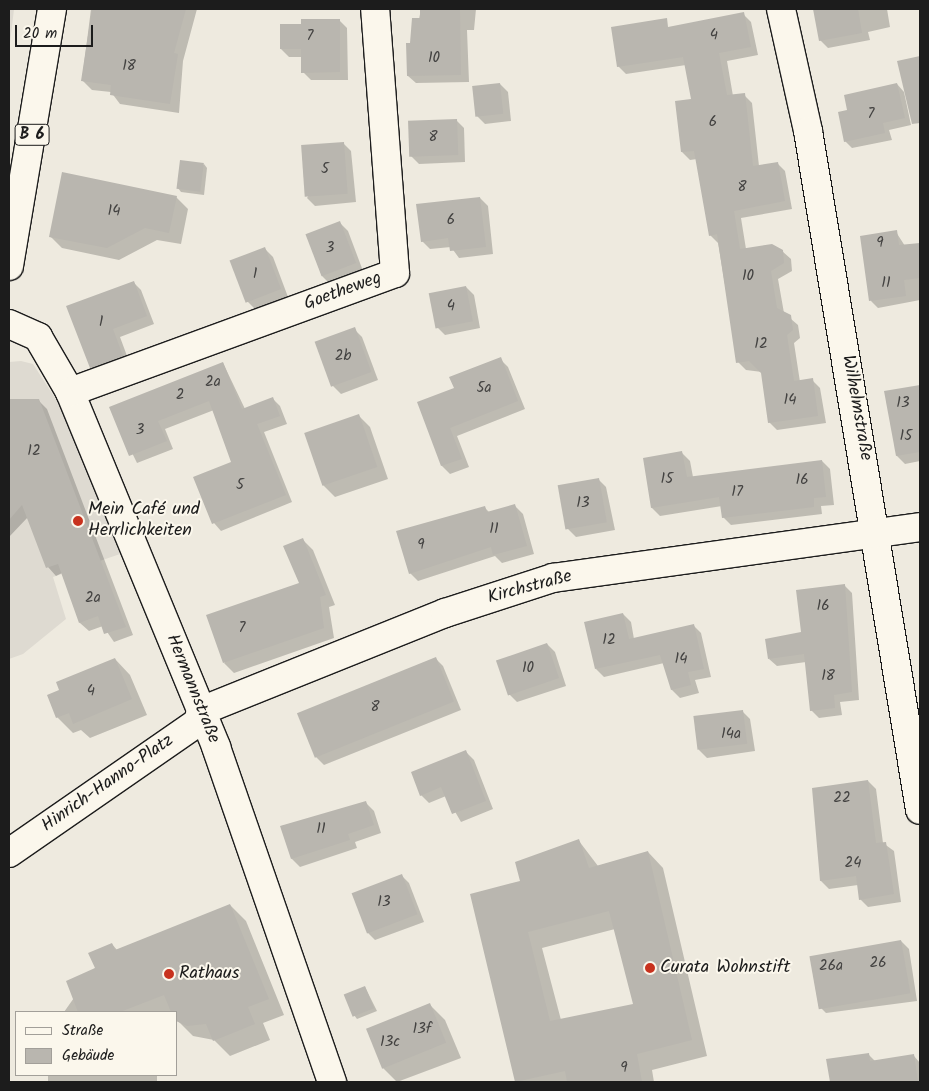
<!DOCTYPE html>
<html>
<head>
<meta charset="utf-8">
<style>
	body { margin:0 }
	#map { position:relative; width:929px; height:1091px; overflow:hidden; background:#eeeadf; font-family:Kalam,sans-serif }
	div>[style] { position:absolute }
	.built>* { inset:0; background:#dedad1 }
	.shadow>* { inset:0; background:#0003; transform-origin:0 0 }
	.building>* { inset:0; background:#b9b6af; transform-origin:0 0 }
	.roads { filter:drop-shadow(1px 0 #1c1c1c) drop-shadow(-1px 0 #1c1c1c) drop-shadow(0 1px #1c1c1c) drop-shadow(0 -1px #1c1c1c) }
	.minor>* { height:28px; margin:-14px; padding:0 14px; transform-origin:14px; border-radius:14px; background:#fbf7ec }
	.primary>* { height:28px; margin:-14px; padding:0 14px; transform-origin:14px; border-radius:14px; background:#fbf7ec }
	.dots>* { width:14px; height:14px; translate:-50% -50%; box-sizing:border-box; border:2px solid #fbf7ec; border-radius:50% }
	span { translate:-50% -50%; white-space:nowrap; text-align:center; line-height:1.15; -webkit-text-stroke:4px #fbf7ec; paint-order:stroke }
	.number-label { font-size:15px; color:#434241 }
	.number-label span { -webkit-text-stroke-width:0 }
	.shield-label span { padding:1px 4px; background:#fbf7ec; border:1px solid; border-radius:4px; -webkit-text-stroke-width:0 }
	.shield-label { font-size:16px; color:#1c1c1c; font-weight:700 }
	.street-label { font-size:18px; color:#1c1c1c }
	.poi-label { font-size:18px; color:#1c1c1c }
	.left { translate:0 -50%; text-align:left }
	.frame { position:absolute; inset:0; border:10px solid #1c1c1c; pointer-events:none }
	.legend { position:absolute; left:15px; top:1011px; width:162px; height:65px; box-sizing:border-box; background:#fbf7ec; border:1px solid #a29f99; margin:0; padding:6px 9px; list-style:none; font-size:15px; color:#1c1c1c }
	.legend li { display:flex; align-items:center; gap:10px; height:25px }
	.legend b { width:25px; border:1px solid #a29f99 }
	.scale { position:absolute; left:15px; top:25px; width:78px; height:22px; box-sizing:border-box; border:2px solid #1c1c1c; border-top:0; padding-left:6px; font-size:15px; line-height:18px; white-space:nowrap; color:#1c1c1c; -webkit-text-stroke:4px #fbf7ec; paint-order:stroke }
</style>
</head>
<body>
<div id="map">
	<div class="built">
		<i style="clip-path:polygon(9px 9px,14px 9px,9px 52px)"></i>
		<i style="clip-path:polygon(21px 361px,33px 364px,57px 401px,123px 553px,53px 577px,66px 619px,23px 654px,9px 659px,9px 362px)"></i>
	</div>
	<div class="shadow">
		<i style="clip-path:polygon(91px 9px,197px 9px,183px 61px,179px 113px,120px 104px,111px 92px,92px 90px,82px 80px)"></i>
		<i style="clip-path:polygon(421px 9px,476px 9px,474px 30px,467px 30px,469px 82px,416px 83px,408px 76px)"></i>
		<i style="clip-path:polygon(814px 9px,887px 9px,890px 27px,868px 32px,870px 40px,828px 48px,820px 40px)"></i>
		<i style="clip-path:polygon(743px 14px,751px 22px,758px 55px,727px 61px,733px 96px,744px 95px,752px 103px,759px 166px,777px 163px,785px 171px,792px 209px,741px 218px,746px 249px,782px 251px,791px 259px,792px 271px,778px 279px,784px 313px,798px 325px,800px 338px,794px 343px,800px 382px,812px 380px,820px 388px,826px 423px,777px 430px,769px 422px,762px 372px,746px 370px,738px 362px,718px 243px,710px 235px,697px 159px,690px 160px,682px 152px,693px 100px,686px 65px,626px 74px,618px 66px)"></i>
		<i style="clip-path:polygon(339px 20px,347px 28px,348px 80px,311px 80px,303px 72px,302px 57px,289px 57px,281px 49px,281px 26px)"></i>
		<i style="clip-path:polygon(500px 84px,508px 92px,511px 121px,485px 124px,477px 116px)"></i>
		<i style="clip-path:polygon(897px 84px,904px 92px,911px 125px,889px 130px,892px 140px,852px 148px,845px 141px,849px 111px)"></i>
		<i style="clip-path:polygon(456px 120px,464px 128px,465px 162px,419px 164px,411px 156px)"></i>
		<i style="clip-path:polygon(343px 143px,351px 151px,356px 202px,315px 206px,307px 198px)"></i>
		<i style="clip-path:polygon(204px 164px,207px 168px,204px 195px,181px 192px,178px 188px)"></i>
		<i style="clip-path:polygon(176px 197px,188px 209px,181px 244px,157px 240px,119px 260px,62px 248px,50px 236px)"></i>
		<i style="clip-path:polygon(480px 198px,488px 206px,493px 254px,459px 258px,451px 247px,430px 249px,422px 241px)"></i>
		<i style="clip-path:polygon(340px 223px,348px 231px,363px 271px,330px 284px,322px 276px,307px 235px)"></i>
		<i style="clip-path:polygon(896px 232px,905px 246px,920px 244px,920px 300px,878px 308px,871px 301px)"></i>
		<i style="clip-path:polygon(265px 249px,273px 257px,288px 297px,255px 309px,247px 301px)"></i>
		<i style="clip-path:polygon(133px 282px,141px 290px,154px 324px,120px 337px,130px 364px,99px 375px,91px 367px)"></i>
		<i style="clip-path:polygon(466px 287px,474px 295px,480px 328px,445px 335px,437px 327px)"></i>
		<i style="clip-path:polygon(354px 329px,362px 337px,378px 380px,341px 394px,333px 386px)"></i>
		<i style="clip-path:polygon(500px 359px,508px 367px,525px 409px,457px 436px,469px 467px,450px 474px,442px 466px,418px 403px,455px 389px)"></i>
		<i style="clip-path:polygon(223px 363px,245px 409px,273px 399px,280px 406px,287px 424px,264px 432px,292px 502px,221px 531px,214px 523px,232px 463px,214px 410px,165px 429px,173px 449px,137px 463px,110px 408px)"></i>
		<i style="clip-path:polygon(920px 386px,920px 461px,905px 464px,897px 456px,886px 392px)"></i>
		<i style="clip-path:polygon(9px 400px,38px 400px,47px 409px,133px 635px,114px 642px,103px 626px,89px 631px,80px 623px,62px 573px,56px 576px,48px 567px,28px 517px,9px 537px)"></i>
		<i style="clip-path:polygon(358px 415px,370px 427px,388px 479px,335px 497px,323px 485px)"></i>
		<i style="clip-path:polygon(682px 453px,690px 461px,693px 477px,822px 461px,830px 469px,834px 505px,821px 506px,822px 514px,731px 525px,723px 517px,722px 506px,660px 516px,652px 508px,644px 459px)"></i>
		<i style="clip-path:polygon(598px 479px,606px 487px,615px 530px,576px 537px,568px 529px)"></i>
		<i style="clip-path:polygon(515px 506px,523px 514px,534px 554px,502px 563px,495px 556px,418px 581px,410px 573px,485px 508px,489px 512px)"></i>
		<i style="clip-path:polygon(303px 540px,313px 550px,335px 605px,329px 607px,334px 638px,234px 673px,224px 663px,300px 584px)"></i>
		<i style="clip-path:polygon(845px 586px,852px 593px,859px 700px,840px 702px,842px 715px,819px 718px,811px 710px,806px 662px,777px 666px,769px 659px,803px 633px)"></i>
		<i style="clip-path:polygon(623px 614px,631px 622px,634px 639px,693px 625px,701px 633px,711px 677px,695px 680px,699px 693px,680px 698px,672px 690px,664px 663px,604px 677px,596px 669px)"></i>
		<i style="clip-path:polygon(547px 644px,555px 652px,566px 686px,517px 702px,509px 694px)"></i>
		<i style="clip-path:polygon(435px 658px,443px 666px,461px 710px,324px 765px,316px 757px)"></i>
		<i style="clip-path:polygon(115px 659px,130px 675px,147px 715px,90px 738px,81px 730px,73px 733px,57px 717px,61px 690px)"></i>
		<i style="clip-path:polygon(742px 711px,750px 719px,755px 751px,707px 758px,699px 750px,695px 717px)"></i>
		<i style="clip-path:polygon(466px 752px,474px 760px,493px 809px,461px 822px,446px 796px,429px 803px,421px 795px)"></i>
		<i style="clip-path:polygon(868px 781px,876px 789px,883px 843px,894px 851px,901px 902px,868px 907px,860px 899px,858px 885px,829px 889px,821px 881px,813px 789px)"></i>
		<i style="clip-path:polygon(366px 803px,374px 811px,381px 833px,355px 842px,357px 848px,300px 867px,292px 859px,282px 826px)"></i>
		<i style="clip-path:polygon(evenodd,579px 841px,598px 866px,648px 852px,663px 868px,707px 1056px,652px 1070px,654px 1082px,517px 1082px,471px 895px,522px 882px,579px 841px,615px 929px,635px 1005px,561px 1020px,542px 948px,615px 929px)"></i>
		<i style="clip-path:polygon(401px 875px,409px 883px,424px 922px,375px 940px,367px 932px)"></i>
		<i style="clip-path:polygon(230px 905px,246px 921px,284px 1015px,263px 1023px,270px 1040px,230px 1056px,214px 1040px,193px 1036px,177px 1020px,176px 1012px,64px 1012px,112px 944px,117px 950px)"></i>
		<i style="clip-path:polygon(901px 941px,909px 949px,917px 1001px,826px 1013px,818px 1005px)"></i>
		<i style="clip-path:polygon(365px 987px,377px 1011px,357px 1019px,354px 1015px)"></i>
		<i style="clip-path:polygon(430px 1005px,445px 1020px,461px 1058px,397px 1082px,383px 1068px)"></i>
		<i style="clip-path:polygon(869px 1055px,875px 1061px,914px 1056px,920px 1063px,920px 1082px,831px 1082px,828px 1060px)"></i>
		<i style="left:48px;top:1075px;width:109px;height:8px"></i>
	</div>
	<div class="building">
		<i style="clip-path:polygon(92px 9px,186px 9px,174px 53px,178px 54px,170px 104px,110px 95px,111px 85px,81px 81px)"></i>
		<i style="clip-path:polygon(420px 9px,460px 9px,461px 75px,407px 76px,406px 43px,410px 43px,412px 18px,420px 18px)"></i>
		<i style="clip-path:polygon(813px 9px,858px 9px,862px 33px,819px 41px)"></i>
		<i style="clip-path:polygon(744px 12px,751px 47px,719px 53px,727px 95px,745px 93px,753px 166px,778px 162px,785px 201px,734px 211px,740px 249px,772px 244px,783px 250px,784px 263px,771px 271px,777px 308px,791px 315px,793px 330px,787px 335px,794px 381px,813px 378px,818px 416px,768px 423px,761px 373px,749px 361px,736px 363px,717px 234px,709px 236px,694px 151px,681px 152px,675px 101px,691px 99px,683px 57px,617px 67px,611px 27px,667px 18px,668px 27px)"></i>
		<i style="clip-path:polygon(301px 19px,340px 19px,340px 72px,301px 73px,301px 49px,280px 49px,280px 24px,301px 24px)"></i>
		<i style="clip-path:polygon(920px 56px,920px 123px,912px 124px,897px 61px)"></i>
		<i style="left:500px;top:83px;width:31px;height:28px;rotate:84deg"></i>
		<i style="clip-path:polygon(897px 83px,905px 118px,883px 123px,885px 133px,844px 142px,838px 112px,847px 110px,844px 95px)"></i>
		<i style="left:457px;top:119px;width:36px;height:49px;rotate:88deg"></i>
		<i style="left:344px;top:142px;width:52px;height:43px;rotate:86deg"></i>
		<i style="left:180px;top:160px;width:24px;height:29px;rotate:7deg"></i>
		<i style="clip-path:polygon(62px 172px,177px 196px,169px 233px,145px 228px,107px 248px,49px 237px)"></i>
		<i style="clip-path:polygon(480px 197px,486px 247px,450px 251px,448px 238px,421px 242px,416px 204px)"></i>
		<i style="left:340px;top:221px;width:45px;height:37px;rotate:69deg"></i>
		<i style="clip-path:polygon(897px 230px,899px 245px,920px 243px,920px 278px,904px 280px,906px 296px,869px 301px,860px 236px)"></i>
		<i style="left:265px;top:247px;width:45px;height:38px;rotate:69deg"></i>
		<i style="clip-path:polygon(134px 281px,147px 316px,113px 329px,123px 356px,90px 368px,66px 306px)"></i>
		<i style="left:466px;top:286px;width:36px;height:38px;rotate:79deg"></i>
		<i style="left:355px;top:327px;width:48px;height:43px;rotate:70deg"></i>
		<i style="clip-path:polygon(501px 357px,518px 401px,450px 428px,462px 459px,441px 466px,417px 402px,454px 388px,449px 377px)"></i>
		<i style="clip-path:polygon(223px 362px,242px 409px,273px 397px,280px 416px,257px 424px,286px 495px,212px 524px,193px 477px,231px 462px,209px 401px,158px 421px,167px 441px,129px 456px,109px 407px)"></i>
		<i style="clip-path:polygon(920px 385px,920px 452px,896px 456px,884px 391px)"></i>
		<i style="clip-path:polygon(9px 399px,39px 399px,126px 627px,104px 634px,98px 616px,79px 623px,58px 564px,46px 568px,22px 505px,9px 520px)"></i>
		<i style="left:359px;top:414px;width:56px;height:58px;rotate:71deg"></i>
		<i style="clip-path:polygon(682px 451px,687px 477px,822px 460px,826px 497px,814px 498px,814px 507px,722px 518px,719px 497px,651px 508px,643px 458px)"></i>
		<i style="left:599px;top:478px;width:45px;height:42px;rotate:80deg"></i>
		<i style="clip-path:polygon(515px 504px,527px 546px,493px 555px,491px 547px,409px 574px,396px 531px,485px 506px,487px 512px)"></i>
		<i style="clip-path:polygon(303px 538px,326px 595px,320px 597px,324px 628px,223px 663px,206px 615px,299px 583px,283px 546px)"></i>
		<i style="clip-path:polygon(845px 584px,852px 692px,834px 695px,835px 708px,810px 711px,804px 654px,768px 659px,765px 639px,801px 632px,796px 590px)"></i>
		<i style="clip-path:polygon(623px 613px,629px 639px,694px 624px,704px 669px,688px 672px,691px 685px,671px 690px,660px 655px,595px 669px,584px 622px)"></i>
		<i style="left:547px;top:643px;width:37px;height:54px;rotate:71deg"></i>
		<i style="left:436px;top:657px;width:48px;height:150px;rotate:68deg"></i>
		<i style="clip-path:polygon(115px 658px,132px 699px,73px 724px,69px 713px,56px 718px,47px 695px,59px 690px,56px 682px)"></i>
		<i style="left:743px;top:710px;width:34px;height:50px;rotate:83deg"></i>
		<i style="clip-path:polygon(466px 750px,486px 801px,452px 814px,441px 787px,420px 796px,411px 772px)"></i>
		<i style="clip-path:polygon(868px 780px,876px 843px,886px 842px,894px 894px,859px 900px,856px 876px,820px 881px,812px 788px)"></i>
		<i style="clip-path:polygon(366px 801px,374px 825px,348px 834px,350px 840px,291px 859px,280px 826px)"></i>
		<i style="clip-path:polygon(evenodd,579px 839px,589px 868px,648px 851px,692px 1040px,637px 1054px,642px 1082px,567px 1082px,565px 1071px,515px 1082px,470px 894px,520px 881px,515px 862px,579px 839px,609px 911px,633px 1004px,550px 1021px,528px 932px,609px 911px)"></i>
		<i style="left:402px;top:874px;width:43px;height:54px;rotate:69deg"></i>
		<i style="clip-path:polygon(230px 904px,269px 999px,248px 1007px,255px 1024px,213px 1041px,206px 1024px,187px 1026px,176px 1021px,176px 1012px,171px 1012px,164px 995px,120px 1012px,78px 1012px,66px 981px,95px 968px,88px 953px,112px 943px,115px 950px)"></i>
		<i style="left:901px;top:940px;width:54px;height:93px;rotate:80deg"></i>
		<i style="left:365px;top:986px;width:24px;height:23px;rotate:68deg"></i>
		<i style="left:430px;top:1003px;width:43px;height:69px;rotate:68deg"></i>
		<i style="clip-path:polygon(869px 1053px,870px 1061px,914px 1054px,918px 1082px,830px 1082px,826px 1059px)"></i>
	</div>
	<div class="roads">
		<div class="minor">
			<i style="left:781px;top:9px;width:125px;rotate:77.5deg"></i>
			<i style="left:808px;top:131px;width:688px;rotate:80.63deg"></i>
			<i style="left:9px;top:324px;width:32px;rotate:24deg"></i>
			<i style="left:38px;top:337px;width:64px;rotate:59.8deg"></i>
			<i style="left:70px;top:392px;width:384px;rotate:67.6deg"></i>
			<i style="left:216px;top:747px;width:355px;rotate:70.9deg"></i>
			<i style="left:70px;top:392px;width:346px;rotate:-20.1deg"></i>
			<i style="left:395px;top:273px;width:265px;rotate:-94.3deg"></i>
			<i style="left:201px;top:711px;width:263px;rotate:-21.9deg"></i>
			<i style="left:445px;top:613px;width:114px;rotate:-18deg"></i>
			<i style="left:553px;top:578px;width:371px;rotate:-7.9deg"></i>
			<i style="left:9px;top:853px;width:230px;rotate:-34.7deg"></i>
			<i style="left:198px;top:722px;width:11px;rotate:-75deg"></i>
		</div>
		<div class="primary">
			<i style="left:9px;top:266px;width:261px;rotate:-80.5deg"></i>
		</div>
	</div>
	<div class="dots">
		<i style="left:78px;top:521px;background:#c8321e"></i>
		<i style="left:650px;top:968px;background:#c8321e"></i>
		<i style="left:169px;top:974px;background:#c8321e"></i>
	</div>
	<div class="number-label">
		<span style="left:714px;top:36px">4</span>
		<span style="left:310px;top:37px">7</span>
		<span style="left:434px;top:59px">10</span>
		<span style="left:129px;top:67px">18</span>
		<span style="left:871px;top:115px">7</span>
		<span style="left:713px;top:123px">6</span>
		<span style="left:433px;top:138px">8</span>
		<span style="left:325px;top:170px">5</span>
		<span style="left:742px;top:188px">8</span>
		<span style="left:114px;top:212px">14</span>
		<span style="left:451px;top:221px">6</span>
		<span style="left:880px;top:244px">9</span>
		<span style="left:330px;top:249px">3</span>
		<span style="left:255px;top:275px">1</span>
		<span style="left:748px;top:277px">10</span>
		<span style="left:886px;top:284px">11</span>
		<span style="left:451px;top:307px">4</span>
		<span style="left:101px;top:323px">1</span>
		<span style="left:761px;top:345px">12</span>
		<span style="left:343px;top:357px">2b</span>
		<span style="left:213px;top:383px">2a</span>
		<span style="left:484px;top:389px">5a</span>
		<span style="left:180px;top:396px">2</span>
		<span style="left:790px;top:401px">14</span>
		<span style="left:903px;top:404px">13</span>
		<span style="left:140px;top:431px">3</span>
		<span style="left:906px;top:437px">15</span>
		<span style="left:34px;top:452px">12</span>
		<span style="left:667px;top:480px">15</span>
		<span style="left:802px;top:481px">16</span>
		<span style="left:240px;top:486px">5</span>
		<span style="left:737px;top:493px">17</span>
		<span style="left:583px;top:504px">13</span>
		<span style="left:494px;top:530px">11</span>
		<span style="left:421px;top:546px">9</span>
		<span style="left:93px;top:599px">2a</span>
		<span style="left:823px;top:607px">16</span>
		<span style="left:242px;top:629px">7</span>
		<span style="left:609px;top:641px">12</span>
		<span style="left:681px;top:660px">14</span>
		<span style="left:528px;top:669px">10</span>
		<span style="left:828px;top:677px">18</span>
		<span style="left:91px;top:692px">4</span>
		<span style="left:375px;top:708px">8</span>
		<span style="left:731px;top:735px">14a</span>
		<span style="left:842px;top:799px">22</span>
		<span style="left:321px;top:830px">11</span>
		<span style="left:853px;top:864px">24</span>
		<span style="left:384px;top:903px">13</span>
		<span style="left:878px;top:964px">26</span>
		<span style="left:831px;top:967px">26a</span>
		<span style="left:422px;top:1030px">13f</span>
		<span style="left:390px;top:1043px">13c</span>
		<span style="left:624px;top:1069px">9</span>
	</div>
	<div class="shield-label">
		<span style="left:32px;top:135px">B 6</span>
	</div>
	<div class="street-label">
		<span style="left:343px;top:292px;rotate:-20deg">Goetheweg</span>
		<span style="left:856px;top:408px;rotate:80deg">Wilhelmstraße</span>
		<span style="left:530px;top:588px;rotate:-15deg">Kirchstraße</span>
		<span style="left:192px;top:689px;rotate:68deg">Hermannstraße</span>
		<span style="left:108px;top:784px;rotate:-35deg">Hinrich-Hanno-Platz</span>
	</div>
	<div class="poi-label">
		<span class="left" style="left:88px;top:521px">Mein Café und<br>Herrlichkeiten</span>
		<span class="left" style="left:660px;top:968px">Curata Wohnstift</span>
		<span class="left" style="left:179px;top:974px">Rathaus</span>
	</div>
	<div class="frame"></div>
	<ul class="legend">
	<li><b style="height:6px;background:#fbf7ec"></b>Straße</li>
	<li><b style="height:14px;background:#b9b6af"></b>Gebäude</li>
	</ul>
	<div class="scale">20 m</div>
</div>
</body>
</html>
